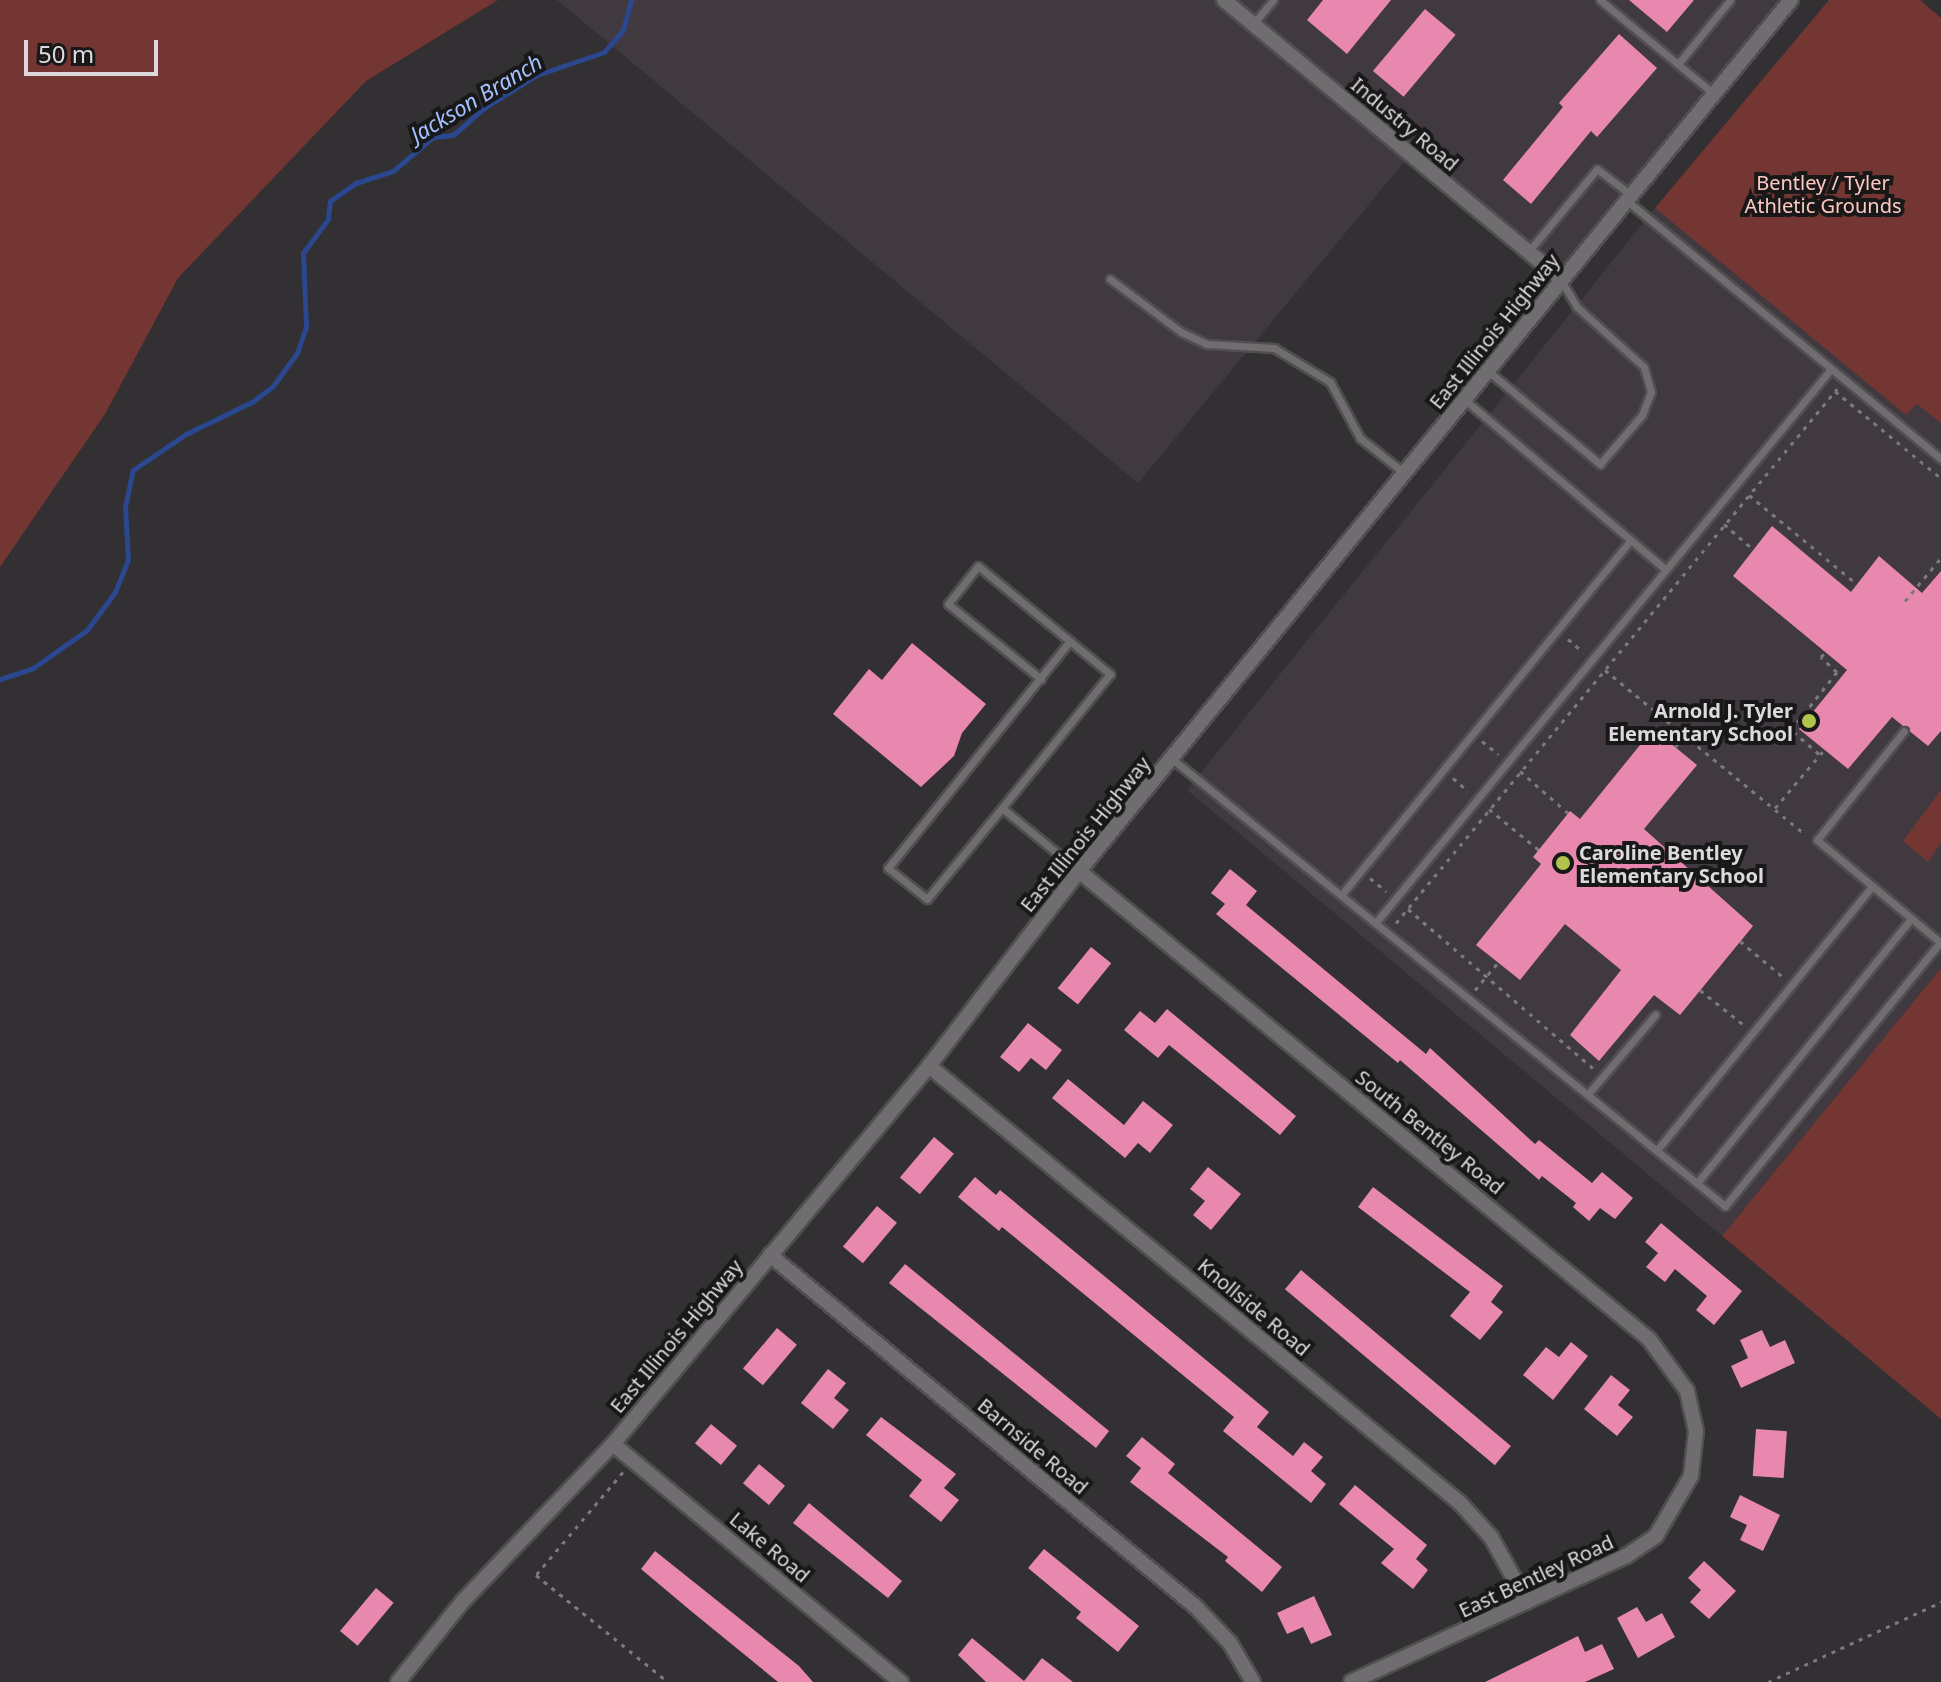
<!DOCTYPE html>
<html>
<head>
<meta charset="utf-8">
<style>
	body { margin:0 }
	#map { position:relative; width:1941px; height:1682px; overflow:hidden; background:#323032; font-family:"Noto Sans",sans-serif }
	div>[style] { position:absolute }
	.built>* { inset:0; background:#403a40 }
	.green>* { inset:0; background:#733632 }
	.stream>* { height:5px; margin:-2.5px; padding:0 2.5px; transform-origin:2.5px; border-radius:2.5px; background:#2a4790 }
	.building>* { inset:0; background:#e888ae; transform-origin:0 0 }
	.path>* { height:3px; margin-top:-1.5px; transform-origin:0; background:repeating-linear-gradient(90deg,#7b797b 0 4px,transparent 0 10px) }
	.roads { filter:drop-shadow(2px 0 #504e50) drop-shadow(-2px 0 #504e50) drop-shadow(0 2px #504e50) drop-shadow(0 -2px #504e50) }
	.lane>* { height:7px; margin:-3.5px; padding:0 3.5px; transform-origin:3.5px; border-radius:3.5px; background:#706d70 }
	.street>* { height:14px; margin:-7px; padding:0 7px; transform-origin:7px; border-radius:7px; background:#706d70 }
	.dots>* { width:22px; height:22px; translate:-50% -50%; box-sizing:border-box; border:4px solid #191819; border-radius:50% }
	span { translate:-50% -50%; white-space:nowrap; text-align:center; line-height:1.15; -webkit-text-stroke:8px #191819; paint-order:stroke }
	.street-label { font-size:20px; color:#dcdadc }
	.park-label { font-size:20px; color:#fec9c3 }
	.poi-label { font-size:20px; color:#dcdadc; font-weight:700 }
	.right { translate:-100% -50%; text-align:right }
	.left { translate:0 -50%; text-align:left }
	.water-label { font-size:22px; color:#a4c0fe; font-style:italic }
	.scale { position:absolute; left:24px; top:40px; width:134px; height:36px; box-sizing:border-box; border:4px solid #dcdadc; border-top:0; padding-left:10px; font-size:24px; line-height:28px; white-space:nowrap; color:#dcdadc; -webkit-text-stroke:6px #191819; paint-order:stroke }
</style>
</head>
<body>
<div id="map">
	<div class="built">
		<i style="clip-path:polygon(557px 0,1784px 0,1559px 270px,1414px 150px,1138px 483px)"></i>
		<i style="clip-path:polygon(1655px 208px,1906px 415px,1917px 403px,1941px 423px,1941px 968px,1722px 1236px,1187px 790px)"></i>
	</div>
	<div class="green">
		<i style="clip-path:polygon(0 0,498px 0,366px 81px,178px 278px,105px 414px,0 567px)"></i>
		<i style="clip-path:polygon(1829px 0,1920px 0,1941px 18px,1941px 423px,1917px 404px,1906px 415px,1655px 208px)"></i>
		<i style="clip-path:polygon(1941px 790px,1941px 842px,1928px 862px,1903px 841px)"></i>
		<i style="clip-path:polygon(1941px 968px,1941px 1419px,1722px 1236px)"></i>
	</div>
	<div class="stream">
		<i style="left:0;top:679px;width:35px;rotate:-18deg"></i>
		<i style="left:33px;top:668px;width:66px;rotate:-35.1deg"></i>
		<i style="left:87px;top:630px;width:47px;rotate:-53.6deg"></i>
		<i style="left:115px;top:592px;width:35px;rotate:-68deg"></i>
		<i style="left:128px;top:560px;width:53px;rotate:-93.2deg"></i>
		<i style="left:125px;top:507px;width:38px;rotate:-78deg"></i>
		<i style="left:133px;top:470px;width:64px;rotate:-34.2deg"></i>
		<i style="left:186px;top:434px;width:73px;rotate:-25.9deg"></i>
		<i style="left:252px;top:402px;width:26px;rotate:-37deg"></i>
		<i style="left:273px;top:386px;width:41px;rotate:-54deg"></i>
		<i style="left:297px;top:353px;width:28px;rotate:-71deg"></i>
		<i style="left:306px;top:327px;width:74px;rotate:-92.3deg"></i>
		<i style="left:303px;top:253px;width:42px;rotate:-53.7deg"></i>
		<i style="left:328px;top:219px;width:18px;rotate:-84deg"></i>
		<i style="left:330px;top:201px;width:32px;rotate:-35deg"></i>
		<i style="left:356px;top:183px;width:39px;rotate:-18deg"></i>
		<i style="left:393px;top:171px;width:52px;rotate:-40.4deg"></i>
		<i style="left:433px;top:137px;width:20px;rotate:-6deg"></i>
		<i style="left:453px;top:135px;width:41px;rotate:-41.1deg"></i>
		<i style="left:484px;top:108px;width:62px;rotate:-31.9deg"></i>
		<i style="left:537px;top:75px;width:71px;rotate:-18.9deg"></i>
		<i style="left:604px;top:52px;width:29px;rotate:-49deg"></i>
		<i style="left:623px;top:30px;width:31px;rotate:-75deg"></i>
	</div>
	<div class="building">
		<i style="clip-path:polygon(1323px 0,1391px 0,1347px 54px,1307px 20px)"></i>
		<i style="clip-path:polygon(1629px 0,1694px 0,1667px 32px)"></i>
		<i style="left:1425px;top:9px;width:40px;height:81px;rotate:40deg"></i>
		<i style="clip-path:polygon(1619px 34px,1657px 68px,1597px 137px,1591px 131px,1531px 204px,1503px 180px,1563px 107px,1559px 103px)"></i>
		<i style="clip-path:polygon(1772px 526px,1851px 592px,1879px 556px,1922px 593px,1941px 571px,1941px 731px,1928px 746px,1892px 717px,1848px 769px,1799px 729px,1847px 670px,1733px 576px)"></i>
		<i style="clip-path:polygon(912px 643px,986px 704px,962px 733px,954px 756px,921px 787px,833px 714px,869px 669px,882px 680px)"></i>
		<i style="clip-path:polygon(1653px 729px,1697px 765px,1644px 829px,1753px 926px,1680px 1015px,1654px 995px,1599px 1061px,1570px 1035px,1621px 970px,1565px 924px,1520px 980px,1476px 945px,1541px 864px,1533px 857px,1570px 811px,1580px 819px)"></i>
		<i style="clip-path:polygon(1230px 869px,1257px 891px,1246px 905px,1426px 1054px,1430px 1048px,1535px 1144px,1539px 1140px,1592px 1183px,1602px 1172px,1633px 1198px,1615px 1219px,1600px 1208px,1589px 1221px,1573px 1207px,1576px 1203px,1542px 1176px,1539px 1180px,1400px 1060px,1398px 1063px,1216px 914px,1225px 904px,1211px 893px)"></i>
		<i style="left:1091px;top:947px;width:26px;height:53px;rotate:39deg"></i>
		<i style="clip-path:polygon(1167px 1009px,1296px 1116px,1280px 1135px,1169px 1045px,1158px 1058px,1124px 1030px,1140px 1011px,1155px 1023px)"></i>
		<i style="clip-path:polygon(1028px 1023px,1062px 1050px,1046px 1070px,1031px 1058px,1019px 1072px,1000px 1057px)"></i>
		<i style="clip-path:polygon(1068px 1079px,1124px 1125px,1143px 1101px,1173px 1125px,1150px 1153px,1138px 1143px,1125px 1158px,1052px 1098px)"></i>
		<i style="left:934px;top:1137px;width:26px;height:53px;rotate:40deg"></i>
		<i style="clip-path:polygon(1208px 1167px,1241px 1194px,1211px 1230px,1193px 1215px,1205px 1201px,1190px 1189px)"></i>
		<i style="clip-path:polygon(975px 1177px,996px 1195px,1000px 1190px,1269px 1412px,1257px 1427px,1293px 1456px,1304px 1442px,1323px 1457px,1311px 1471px,1326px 1484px,1311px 1503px,1223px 1431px,1234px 1417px,1002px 1227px,999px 1231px,958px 1197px)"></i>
		<i style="clip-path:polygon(1373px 1187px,1503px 1286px,1491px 1302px,1503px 1312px,1480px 1340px,1450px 1316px,1470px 1292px,1358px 1207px)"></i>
		<i style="left:877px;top:1206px;width:26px;height:53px;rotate:40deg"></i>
		<i style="clip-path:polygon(1661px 1223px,1742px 1291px,1714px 1325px,1696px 1310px,1707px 1296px,1675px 1269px,1665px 1282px,1646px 1267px,1658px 1253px,1645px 1242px)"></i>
		<i style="clip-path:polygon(905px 1264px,1109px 1431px,1096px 1448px,889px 1283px)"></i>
		<i style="left:1301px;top:1270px;width:274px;height:25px;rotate:40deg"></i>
		<i style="left:777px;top:1328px;width:26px;height:53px;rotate:40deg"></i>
		<i style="clip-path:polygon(1762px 1330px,1770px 1347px,1785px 1340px,1795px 1363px,1741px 1388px,1731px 1366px,1748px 1358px,1740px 1340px)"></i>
		<i style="clip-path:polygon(1571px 1342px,1588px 1356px,1553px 1400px,1523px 1375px,1546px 1347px,1559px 1357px)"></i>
		<i style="clip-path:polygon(828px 1369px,846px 1383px,834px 1398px,849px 1410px,833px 1429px,801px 1403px)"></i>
		<i style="clip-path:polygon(1611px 1375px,1630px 1390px,1618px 1405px,1633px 1417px,1617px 1436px,1584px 1409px)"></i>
		<i style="clip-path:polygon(881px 1417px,956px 1474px,944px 1488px,959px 1500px,941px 1522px,909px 1496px,922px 1480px,866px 1435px)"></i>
		<i style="left:711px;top:1424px;width:34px;height:25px;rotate:40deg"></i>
		<i style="left:1756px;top:1429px;width:31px;height:47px;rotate:4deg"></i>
		<i style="clip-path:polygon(1142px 1437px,1175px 1464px,1168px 1473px,1282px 1567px,1262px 1592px,1225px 1561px,1228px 1557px,1130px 1482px,1141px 1468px,1126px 1456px)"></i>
		<i style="left:759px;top:1464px;width:34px;height:25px;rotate:40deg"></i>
		<i style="clip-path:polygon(1355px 1485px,1427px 1545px,1416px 1559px,1428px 1570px,1413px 1589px,1381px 1563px,1394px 1549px,1339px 1504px)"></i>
		<i style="clip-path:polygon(1740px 1495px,1780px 1515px,1763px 1551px,1740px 1540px,1747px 1525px,1730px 1517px)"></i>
		<i style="clip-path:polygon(809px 1503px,902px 1581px,888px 1598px,793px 1523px)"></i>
		<i style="clip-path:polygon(1044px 1549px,1139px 1626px,1118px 1652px,1076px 1618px,1081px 1612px,1028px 1568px)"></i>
		<i style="clip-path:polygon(655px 1551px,799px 1666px,813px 1682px,778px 1682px,691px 1611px,641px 1569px)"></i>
		<i style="clip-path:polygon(1704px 1561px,1736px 1591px,1709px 1619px,1690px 1602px,1701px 1590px,1688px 1578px)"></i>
		<i style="left:376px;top:1588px;width:23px;height:56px;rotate:40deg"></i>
		<i style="clip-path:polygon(1314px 1596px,1332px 1635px,1311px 1644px,1303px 1627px,1287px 1634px,1277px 1613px)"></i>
		<i style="clip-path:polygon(1637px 1607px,1646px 1622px,1662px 1613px,1675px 1637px,1638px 1658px,1617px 1618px)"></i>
		<i style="clip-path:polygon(1578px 1636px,1585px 1652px,1602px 1644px,1614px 1669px,1585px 1682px,1485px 1682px)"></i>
		<i style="clip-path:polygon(972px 1638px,1024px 1681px,1042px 1658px,1073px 1682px,986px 1682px,958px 1655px)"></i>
	</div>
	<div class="path">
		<i style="left:1835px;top:391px;width:137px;rotate:39.4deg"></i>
		<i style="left:1749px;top:495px;width:140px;rotate:39.5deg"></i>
		<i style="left:1724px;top:524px;width:40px;rotate:41deg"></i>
		<i style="left:1905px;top:601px;width:56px;rotate:-50.1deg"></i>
		<i style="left:1568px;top:639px;width:20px;rotate:41deg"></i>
		<i style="left:1605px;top:670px;width:260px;rotate:39.4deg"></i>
		<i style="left:1482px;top:741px;width:21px;rotate:39deg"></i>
		<i style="left:1675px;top:747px;width:15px;rotate:-48deg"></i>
		<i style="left:1819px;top:754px;width:37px;rotate:-139deg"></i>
		<i style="left:1791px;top:730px;width:74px;rotate:-51.6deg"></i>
		<i style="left:1837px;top:672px;width:22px;rotate:-137deg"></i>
		<i style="left:1821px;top:657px;width:6px;rotate:-51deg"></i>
		<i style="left:1520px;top:771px;width:64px;rotate:41.2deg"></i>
		<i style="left:1453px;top:778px;width:20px;rotate:41deg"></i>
		<i style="left:1775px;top:808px;width:76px;rotate:-49.8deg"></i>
		<i style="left:1489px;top:809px;width:65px;rotate:39.4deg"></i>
		<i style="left:1370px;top:878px;width:21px;rotate:39deg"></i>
		<i style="left:1408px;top:909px;width:244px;rotate:40.7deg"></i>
		<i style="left:1396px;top:923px;width:693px;rotate:-50.45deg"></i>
		<i style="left:1740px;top:941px;width:56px;rotate:39.9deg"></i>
		<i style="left:1475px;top:990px;width:35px;rotate:-50deg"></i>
		<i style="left:1700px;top:990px;width:56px;rotate:38.5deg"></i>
		<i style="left:623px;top:1472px;width:135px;rotate:130.2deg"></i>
		<i style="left:536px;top:1575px;width:170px;rotate:39deg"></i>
		<i style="left:1768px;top:1682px;width:191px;rotate:-24.8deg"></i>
	</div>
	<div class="roads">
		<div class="lane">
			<i style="left:1600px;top:0;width:146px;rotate:39.5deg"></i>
			<i style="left:1253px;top:24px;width:31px;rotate:-50deg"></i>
			<i style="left:1678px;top:64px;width:82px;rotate:-50.9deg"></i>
			<i style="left:1626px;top:200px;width:408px;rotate:39.4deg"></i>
			<i style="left:1528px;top:252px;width:108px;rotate:-50.3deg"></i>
			<i style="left:1597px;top:169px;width:43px;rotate:37.4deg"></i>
			<i style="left:1110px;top:279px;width:89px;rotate:36.7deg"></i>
			<i style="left:1181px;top:332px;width:29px;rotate:25deg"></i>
			<i style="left:1207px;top:344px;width:67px;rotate:3.4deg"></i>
			<i style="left:1274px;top:348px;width:66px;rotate:31.3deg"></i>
			<i style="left:1330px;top:382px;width:64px;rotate:61.8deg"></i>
			<i style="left:1360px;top:438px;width:56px;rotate:38.5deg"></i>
			<i style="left:1488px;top:371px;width:146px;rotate:39.7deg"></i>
			<i style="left:1600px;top:464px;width:65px;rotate:-49.4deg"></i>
			<i style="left:1642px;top:415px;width:25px;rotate:-69deg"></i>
			<i style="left:1651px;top:392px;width:26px;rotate:-106deg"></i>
			<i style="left:1644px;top:367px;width:90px;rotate:-138.2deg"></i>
			<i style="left:1577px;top:307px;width:31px;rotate:-121deg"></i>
			<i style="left:1465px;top:400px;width:263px;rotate:40.2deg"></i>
			<i style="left:1041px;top:679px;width:119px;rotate:-141.1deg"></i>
			<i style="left:948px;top:604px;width:48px;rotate:-51.7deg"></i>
			<i style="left:978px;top:566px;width:171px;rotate:39.3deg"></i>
			<i style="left:1110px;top:674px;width:172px;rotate:128.9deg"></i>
			<i style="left:1002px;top:808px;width:99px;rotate:39.3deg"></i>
			<i style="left:1904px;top:731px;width:139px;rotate:128.6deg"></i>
			<i style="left:1817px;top:840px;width:160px;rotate:39.7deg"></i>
			<i style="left:1171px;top:758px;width:712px;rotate:38.96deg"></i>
			<i style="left:1725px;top:1206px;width:342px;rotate:-50.8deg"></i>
			<i style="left:1002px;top:808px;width:118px;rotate:129.5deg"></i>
			<i style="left:927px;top:899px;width:50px;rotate:-141.5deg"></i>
			<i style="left:888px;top:868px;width:291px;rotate:-51.3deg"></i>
			<i style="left:1342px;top:894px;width:457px;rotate:-50.8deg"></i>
			<i style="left:1377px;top:921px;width:715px;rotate:-50.56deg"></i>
			<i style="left:1588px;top:1094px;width:104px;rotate:-49.7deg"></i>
			<i style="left:1657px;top:1150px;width:340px;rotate:-50.8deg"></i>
			<i style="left:1697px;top:1183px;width:340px;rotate:-51deg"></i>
		</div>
		<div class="street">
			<i style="left:1224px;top:0;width:438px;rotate:39.6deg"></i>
			<i style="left:1079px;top:871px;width:738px;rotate:39.39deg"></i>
			<i style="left:1649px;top:1339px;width:64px;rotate:53.8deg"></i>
			<i style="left:1687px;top:1391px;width:41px;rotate:77.3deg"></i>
			<i style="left:1696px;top:1431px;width:45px;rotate:96.3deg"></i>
			<i style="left:1691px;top:1476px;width:69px;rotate:120.3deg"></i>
			<i style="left:1656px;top:1536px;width:36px;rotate:146deg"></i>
			<i style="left:1626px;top:1556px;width:302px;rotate:155.4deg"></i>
			<i style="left:929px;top:1066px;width:688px;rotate:39.45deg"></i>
			<i style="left:1460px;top:1503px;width:46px;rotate:47.6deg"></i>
			<i style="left:1491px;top:1537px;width:74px;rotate:61deg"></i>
			<i style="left:770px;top:1255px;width:553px;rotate:39.57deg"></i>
			<i style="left:1196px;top:1607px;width:50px;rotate:46.6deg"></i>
			<i style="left:1230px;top:1643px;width:45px;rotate:59.5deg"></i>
			<i style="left:613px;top:1444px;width:374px;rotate:39.6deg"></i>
			<i style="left:398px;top:1682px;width:105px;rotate:-51.2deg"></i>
			<i style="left:464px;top:1600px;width:216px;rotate:-46.3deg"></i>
			<i style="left:613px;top:1444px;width:493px;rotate:-50.1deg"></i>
			<i style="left:929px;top:1066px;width:246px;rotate:-52.4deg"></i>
			<i style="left:1079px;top:871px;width:1125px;rotate:-50.74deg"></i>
		</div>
	</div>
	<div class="dots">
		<i style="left:1809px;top:721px;background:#b2c34c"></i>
		<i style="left:1563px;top:863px;background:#b2c34c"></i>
	</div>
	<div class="street-label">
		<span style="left:1405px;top:124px;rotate:40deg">Industry Road</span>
		<span style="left:1494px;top:331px;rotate:-51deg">East Illinois Highway</span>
		<span style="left:1085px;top:834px;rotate:-51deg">East Illinois Highway</span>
		<span style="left:1430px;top:1132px;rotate:39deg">South Bentley Road</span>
		<span style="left:1254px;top:1307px;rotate:40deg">Knollside Road</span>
		<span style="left:676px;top:1336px;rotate:-50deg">East Illinois Highway</span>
		<span style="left:1033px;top:1446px;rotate:40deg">Barnside Road</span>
		<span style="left:770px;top:1547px;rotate:40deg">Lake Road</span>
		<span style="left:1536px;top:1576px;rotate:-25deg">East Bentley Road</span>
	</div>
	<div class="park-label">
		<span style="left:1823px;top:194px">Bentley / Tyler<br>Athletic Grounds</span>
	</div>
	<div class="poi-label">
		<span class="right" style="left:1793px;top:722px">Arnold J. Tyler<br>Elementary School</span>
		<span class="left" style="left:1579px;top:864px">Caroline Bentley<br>Elementary School</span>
	</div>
	<div class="water-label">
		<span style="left:476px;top:98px;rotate:-31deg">Jackson Branch</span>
	</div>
	<div class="scale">50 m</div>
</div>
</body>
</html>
